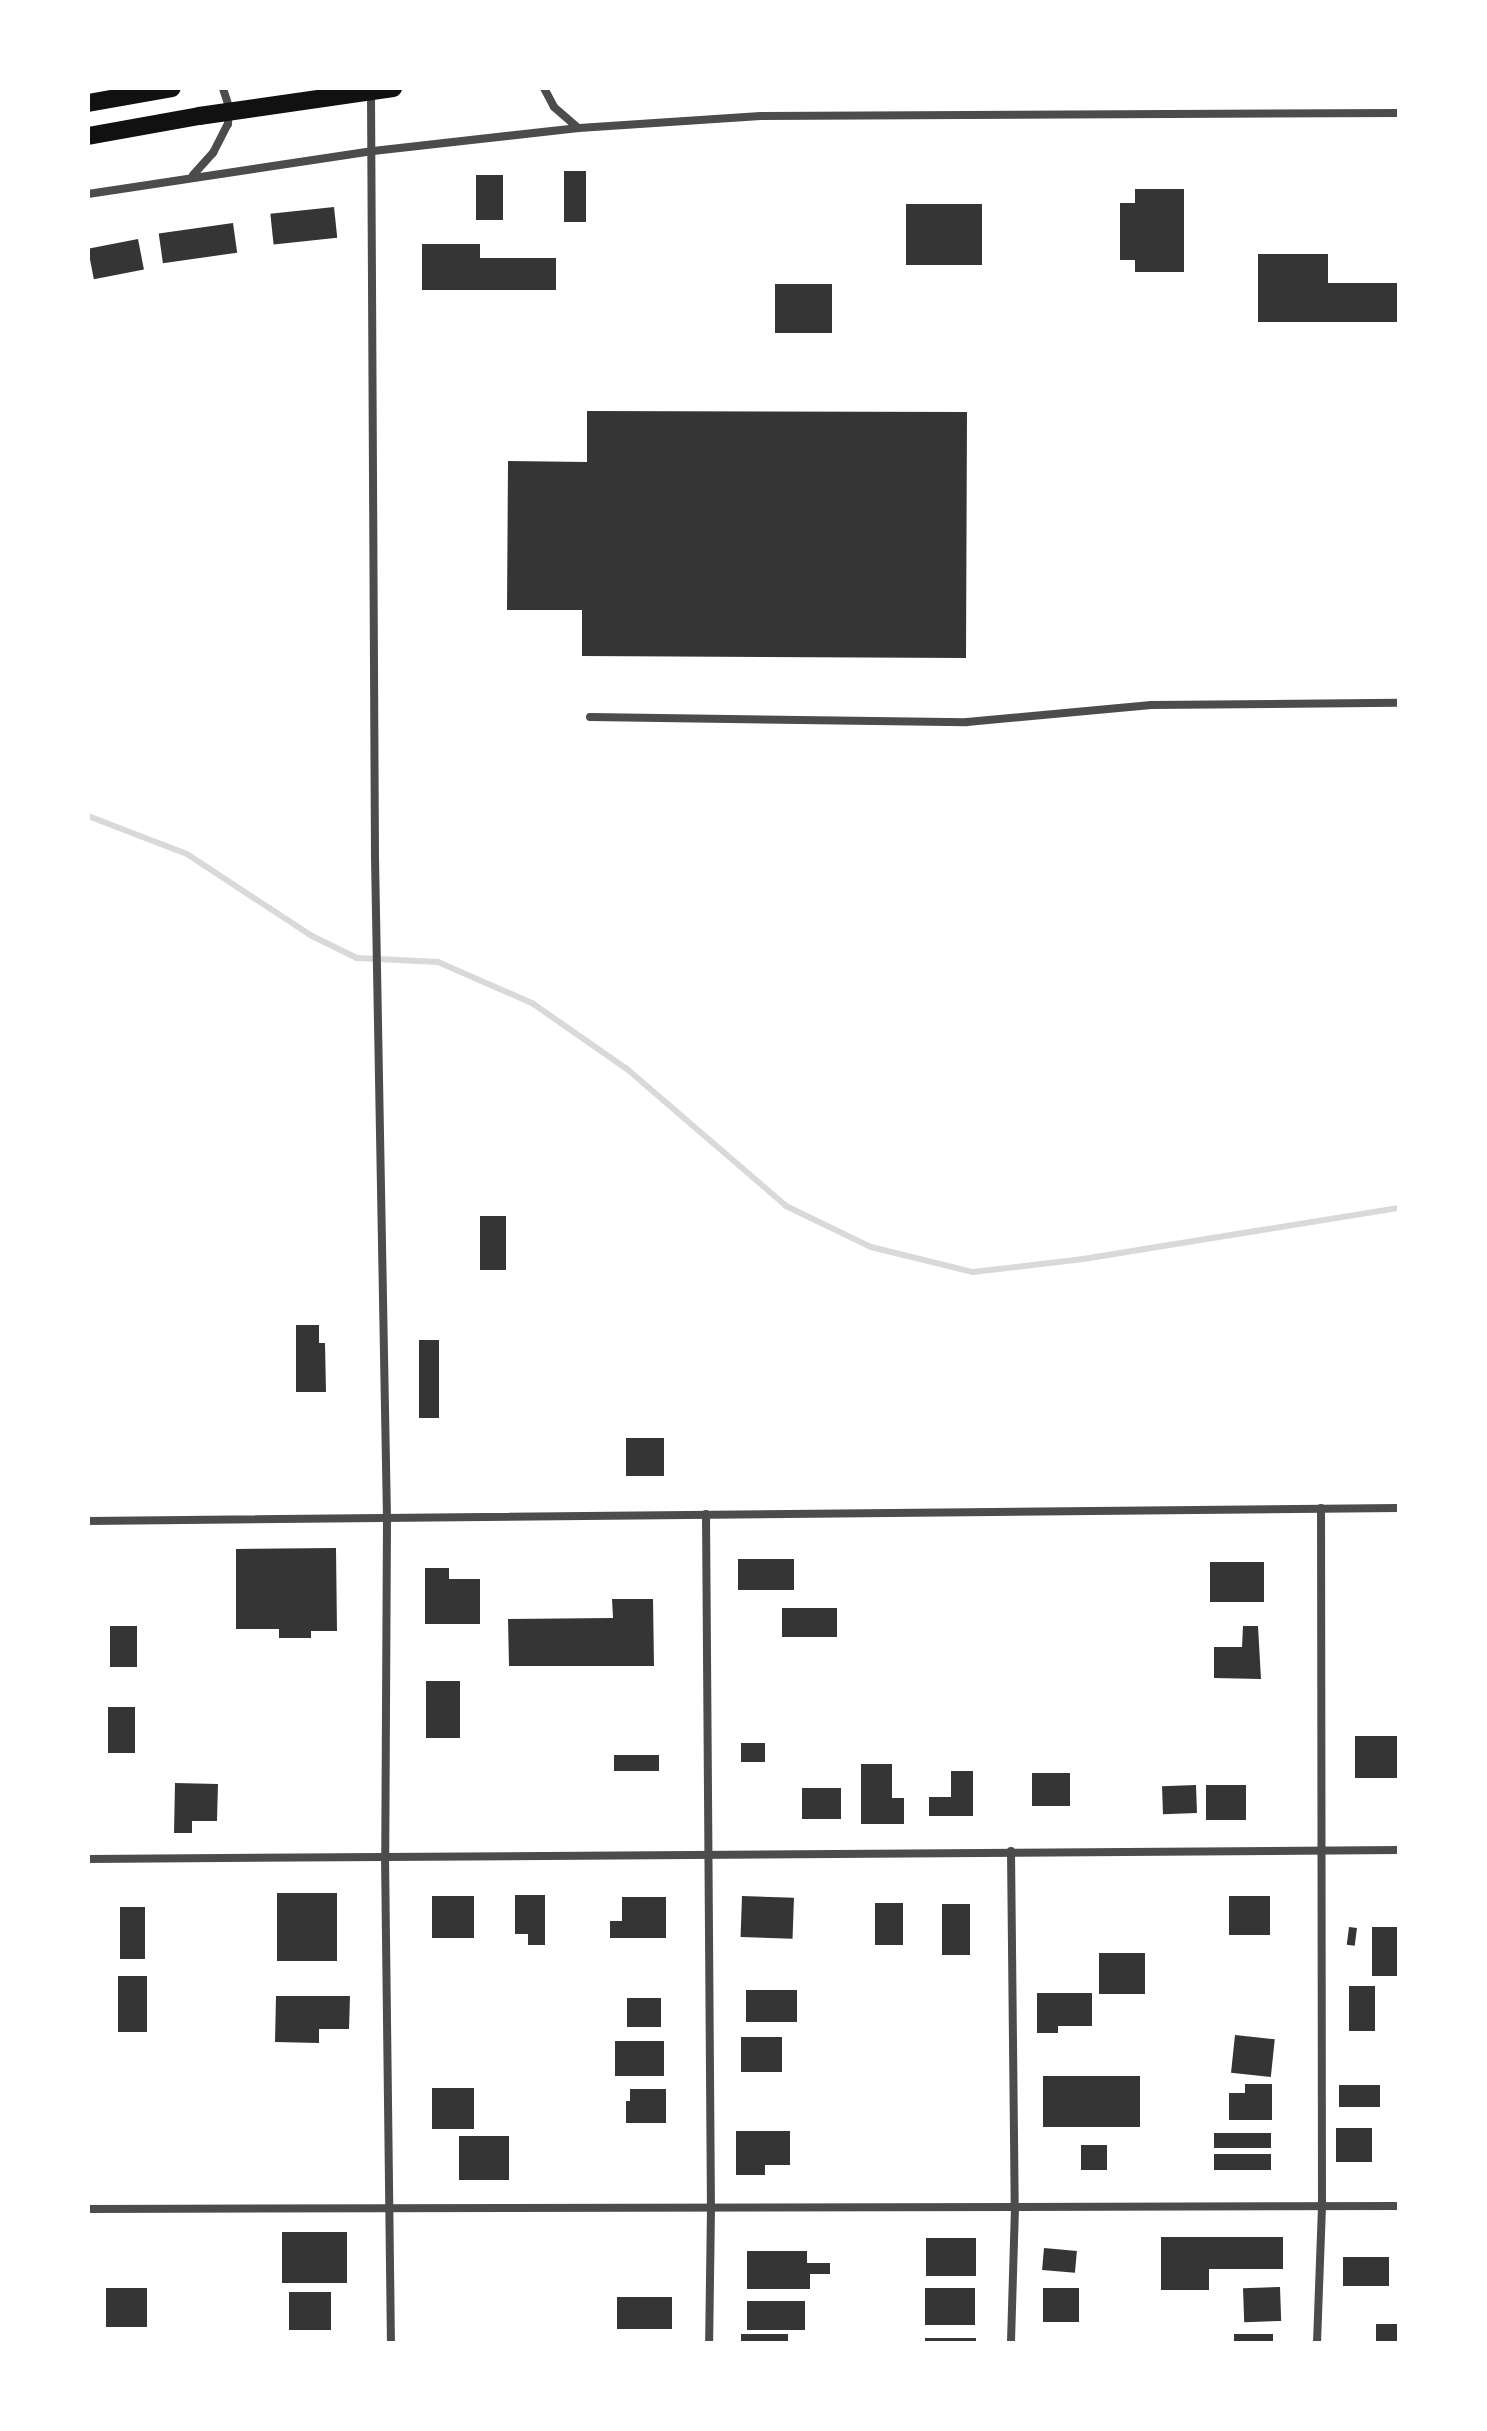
<!DOCTYPE html>
<html>
<head>
<meta charset="utf-8">
<style>
	body { margin:0 }
	#map { position:relative; width:1487px; height:2431px; overflow:hidden; background:#fff; font-family:Inter,sans-serif }
	div>[style] { position:absolute }
	.stream>* { height:6px; margin:-3px; padding:0 3px; transform-origin:3px; border-radius:3px; background:#d9d9d9 }
	.building>* { inset:0; background:#353535; transform-origin:0 0 }
	.minor>* { height:8px; margin:-4px; padding:0 4px; transform-origin:4px; border-radius:4px; background:#4c4c4c }
	.motorway>* { height:18px; margin:-9px; padding:0 9px; transform-origin:9px; border-radius:9px; background:#111 }
	span { translate:-50% -50%; white-space:nowrap; text-align:center; line-height:1.15; -webkit-text-stroke:7px #fff; paint-order:stroke }
	.frame { position:absolute; inset:0; border:90px solid #fff; pointer-events:none }
</style>
</head>
<body>
<div id="map">
	<div class="stream">
		<i style="left:88px;top:816px;width:106px;rotate:21deg"></i>
		<i style="left:187px;top:854px;width:149px;rotate:33.3deg"></i>
		<i style="left:312px;top:936px;width:50px;rotate:26.1deg"></i>
		<i style="left:357px;top:958px;width:81px;rotate:2.8deg"></i>
		<i style="left:438px;top:962px;width:103px;rotate:23.6deg"></i>
		<i style="left:532px;top:1003px;width:116px;rotate:34.8deg"></i>
		<i style="left:627px;top:1069px;width:210px;rotate:40.7deg"></i>
		<i style="left:786px;top:1206px;width:94px;rotate:25.8deg"></i>
		<i style="left:871px;top:1247px;width:105px;rotate:13.8deg"></i>
		<i style="left:973px;top:1272px;width:111px;rotate:-6.7deg"></i>
		<i style="left:1083px;top:1259px;width:320px;rotate:-9.2deg"></i>
	</div>
	<div class="building">
		<i style="left:564px;top:171px;width:22px;height:51px"></i>
		<i style="left:476px;top:175px;width:27px;height:45px"></i>
		<i style="clip-path:polygon(1135px 189px,1184px 189px,1184px 272px,1135px 272px,1135px 260px,1120px 260px,1120px 203px,1135px 203px)"></i>
		<i style="left:906px;top:204px;width:76px;height:61px"></i>
		<i style="left:334px;top:207px;width:31px;height:64px;rotate:84deg"></i>
		<i style="left:233px;top:223px;width:30px;height:75px;rotate:82deg"></i>
		<i style="left:138px;top:239px;width:31px;height:51px;rotate:79deg"></i>
		<i style="clip-path:polygon(422px 244px,480px 244px,480px 258px,556px 258px,556px 290px,422px 290px)"></i>
		<i style="clip-path:polygon(1258px 254px,1328px 254px,1328px 283px,1399px 283px,1399px 322px,1258px 322px)"></i>
		<i style="left:775px;top:284px;width:57px;height:49px"></i>
		<i style="clip-path:polygon(587px 411px,967px 412px,966px 658px,582px 656px,582px 610px,507px 610px,508px 461px,587px 462px)"></i>
		<i style="left:480px;top:1216px;width:26px;height:54px"></i>
		<i style="clip-path:polygon(296px 1325px,319px 1325px,319px 1343px,325px 1343px,326px 1392px,296px 1392px)"></i>
		<i style="left:419px;top:1340px;width:20px;height:78px"></i>
		<i style="left:626px;top:1438px;width:38px;height:38px"></i>
		<i style="clip-path:polygon(336px 1548px,337px 1631px,311px 1631px,311px 1638px,279px 1638px,279px 1629px,236px 1629px,236px 1549px)"></i>
		<i style="left:738px;top:1559px;width:56px;height:31px"></i>
		<i style="left:1210px;top:1562px;width:54px;height:40px"></i>
		<i style="clip-path:polygon(425px 1568px,449px 1568px,449px 1579px,480px 1579px,480px 1624px,425px 1624px)"></i>
		<i style="clip-path:polygon(612px 1599px,653px 1599px,654px 1666px,509px 1666px,508px 1619px,613px 1618px)"></i>
		<i style="left:782px;top:1608px;width:55px;height:29px"></i>
		<i style="left:110px;top:1626px;width:27px;height:41px"></i>
		<i style="clip-path:polygon(1243px 1626px,1258px 1626px,1261px 1679px,1214px 1678px,1214px 1647px,1242px 1647px)"></i>
		<i style="left:426px;top:1681px;width:34px;height:57px"></i>
		<i style="left:108px;top:1707px;width:27px;height:46px"></i>
		<i style="left:1355px;top:1736px;width:43px;height:42px"></i>
		<i style="left:741px;top:1743px;width:24px;height:19px"></i>
		<i style="left:614px;top:1755px;width:45px;height:16px"></i>
		<i style="clip-path:polygon(861px 1764px,892px 1764px,892px 1798px,904px 1798px,904px 1824px,861px 1824px)"></i>
		<i style="clip-path:polygon(951px 1771px,973px 1771px,973px 1816px,929px 1816px,929px 1797px,951px 1797px)"></i>
		<i style="left:1032px;top:1773px;width:38px;height:33px"></i>
		<i style="clip-path:polygon(175px 1783px,218px 1784px,217px 1821px,192px 1821px,192px 1833px,174px 1833px)"></i>
		<i style="left:1196px;top:1785px;width:28px;height:34px;rotate:88deg"></i>
		<i style="left:1206px;top:1785px;width:40px;height:35px"></i>
		<i style="left:802px;top:1788px;width:39px;height:31px"></i>
		<i style="left:277px;top:1893px;width:60px;height:68px"></i>
		<i style="clip-path:polygon(515px 1895px,545px 1895px,545px 1945px,528px 1945px,528px 1934px,515px 1934px)"></i>
		<i style="left:432px;top:1896px;width:42px;height:42px"></i>
		<i style="left:742px;top:1896px;width:52px;height:41px;rotate:2deg"></i>
		<i style="left:1229px;top:1896px;width:41px;height:39px"></i>
		<i style="clip-path:polygon(622px 1897px,666px 1897px,666px 1938px,610px 1938px,610px 1921px,622px 1921px)"></i>
		<i style="left:875px;top:1903px;width:28px;height:42px"></i>
		<i style="left:942px;top:1904px;width:28px;height:51px"></i>
		<i style="left:120px;top:1907px;width:25px;height:52px"></i>
		<i style="left:1349px;top:1927px;width:8px;height:18px;rotate:7deg"></i>
		<i style="left:1372px;top:1927px;width:27px;height:49px"></i>
		<i style="left:1099px;top:1953px;width:46px;height:41px"></i>
		<i style="left:118px;top:1976px;width:29px;height:56px"></i>
		<i style="left:1349px;top:1986px;width:26px;height:45px"></i>
		<i style="left:746px;top:1990px;width:51px;height:32px"></i>
		<i style="clip-path:polygon(1037px 1993px,1092px 1993px,1092px 2026px,1058px 2026px,1058px 2033px,1037px 2033px)"></i>
		<i style="clip-path:polygon(276px 1996px,350px 1996px,349px 2029px,319px 2029px,319px 2043px,275px 2042px)"></i>
		<i style="left:627px;top:1998px;width:34px;height:29px"></i>
		<i style="left:1235px;top:2035px;width:40px;height:38px;rotate:6deg"></i>
		<i style="left:741px;top:2037px;width:41px;height:35px"></i>
		<i style="left:615px;top:2041px;width:49px;height:35px"></i>
		<i style="left:1043px;top:2076px;width:97px;height:51px"></i>
		<i style="clip-path:polygon(1245px 2084px,1272px 2084px,1272px 2120px,1229px 2120px,1229px 2093px,1245px 2093px)"></i>
		<i style="left:1339px;top:2085px;width:41px;height:22px"></i>
		<i style="left:432px;top:2088px;width:42px;height:41px"></i>
		<i style="clip-path:polygon(630px 2089px,666px 2089px,666px 2123px,626px 2123px,626px 2101px,630px 2101px)"></i>
		<i style="left:1336px;top:2128px;width:36px;height:34px"></i>
		<i style="clip-path:polygon(736px 2131px,790px 2131px,790px 2165px,765px 2165px,765px 2175px,736px 2175px)"></i>
		<i style="left:1214px;top:2133px;width:57px;height:15px"></i>
		<i style="left:459px;top:2136px;width:50px;height:44px"></i>
		<i style="left:1081px;top:2145px;width:26px;height:25px"></i>
		<i style="left:1214px;top:2154px;width:57px;height:16px"></i>
		<i style="left:282px;top:2232px;width:65px;height:51px"></i>
		<i style="clip-path:polygon(1161px 2237px,1283px 2237px,1283px 2269px,1209px 2269px,1209px 2290px,1161px 2290px)"></i>
		<i style="left:926px;top:2238px;width:50px;height:38px"></i>
		<i style="left:1044px;top:2248px;width:33px;height:22px;rotate:5deg"></i>
		<i style="clip-path:polygon(747px 2251px,807px 2251px,807px 2263px,830px 2263px,830px 2274px,810px 2274px,810px 2289px,747px 2289px)"></i>
		<i style="left:1343px;top:2257px;width:46px;height:29px"></i>
		<i style="left:1280px;top:2287px;width:34px;height:37px;rotate:88deg"></i>
		<i style="left:106px;top:2288px;width:41px;height:39px"></i>
		<i style="left:925px;top:2288px;width:50px;height:37px"></i>
		<i style="left:1043px;top:2288px;width:36px;height:34px"></i>
		<i style="left:289px;top:2292px;width:42px;height:38px"></i>
		<i style="left:617px;top:2297px;width:55px;height:32px"></i>
		<i style="left:747px;top:2301px;width:58px;height:29px"></i>
		<i style="left:1376px;top:2324px;width:23px;height:19px"></i>
		<i style="left:741px;top:2334px;width:47px;height:9px"></i>
		<i style="left:1234px;top:2334px;width:39px;height:9px"></i>
		<i style="left:925px;top:2338px;width:51px;height:5px"></i>
	</div>
	<div class="minor">
		<i style="left:544px;top:88px;width:21px;rotate:62deg"></i>
		<i style="left:554px;top:107px;width:32px;rotate:41deg"></i>
		<i style="left:371px;top:93px;width:765px;rotate:89.7deg"></i>
		<i style="left:375px;top:858px;width:660px;rotate:88.96deg"></i>
		<i style="left:387px;top:1518px;width:338px;rotate:90.3deg"></i>
		<i style="left:385px;top:1856px;width:487px;rotate:89.3deg"></i>
		<i style="left:193px;top:175px;width:30px;rotate:-48deg"></i>
		<i style="left:213px;top:153px;width:33px;rotate:-63deg"></i>
		<i style="left:228px;top:124px;width:17px;rotate:-87deg"></i>
		<i style="left:229px;top:107px;width:20px;rotate:-108deg"></i>
		<i style="left:88px;top:194px;width:288px;rotate:-8.6deg"></i>
		<i style="left:373px;top:151px;width:207px;rotate:-6.4deg"></i>
		<i style="left:579px;top:128px;width:182px;rotate:-3.8deg"></i>
		<i style="left:761px;top:116px;width:638px;rotate:-0.27deg"></i>
		<i style="left:590px;top:717px;width:377px;rotate:0.8deg"></i>
		<i style="left:967px;top:722px;width:185px;rotate:-5.3deg"></i>
		<i style="left:1151px;top:705px;width:248px;rotate:-0.5deg"></i>
		<i style="left:706px;top:1514px;width:694px;rotate:89.59deg"></i>
		<i style="left:711px;top:2208px;width:135px;rotate:90.8deg"></i>
		<i style="left:88px;top:1521px;width:1311px;rotate:-0.57deg"></i>
		<i style="left:1011px;top:1851px;width:356px;rotate:89.4deg"></i>
		<i style="left:1015px;top:2207px;width:136px;rotate:91.7deg"></i>
		<i style="left:88px;top:1859px;width:1311px;rotate:-0.39deg"></i>
		<i style="left:88px;top:2209px;width:1311px;rotate:-0.13deg"></i>
		<i style="left:1317px;top:2343px;width:136px;rotate:-87.9deg"></i>
		<i style="left:1322px;top:2207px;width:699px;rotate:-90.08deg"></i>
	</div>
	<div class="motorway">
		<i style="left:88px;top:103px;width:85px;rotate:-10.1deg"></i>
		<i style="left:88px;top:136px;width:113px;rotate:-10.2deg"></i>
		<i style="left:199px;top:116px;width:196px;rotate:-8.2deg"></i>
	</div>
	<div class="frame"></div>
</div>
</body>
</html>
